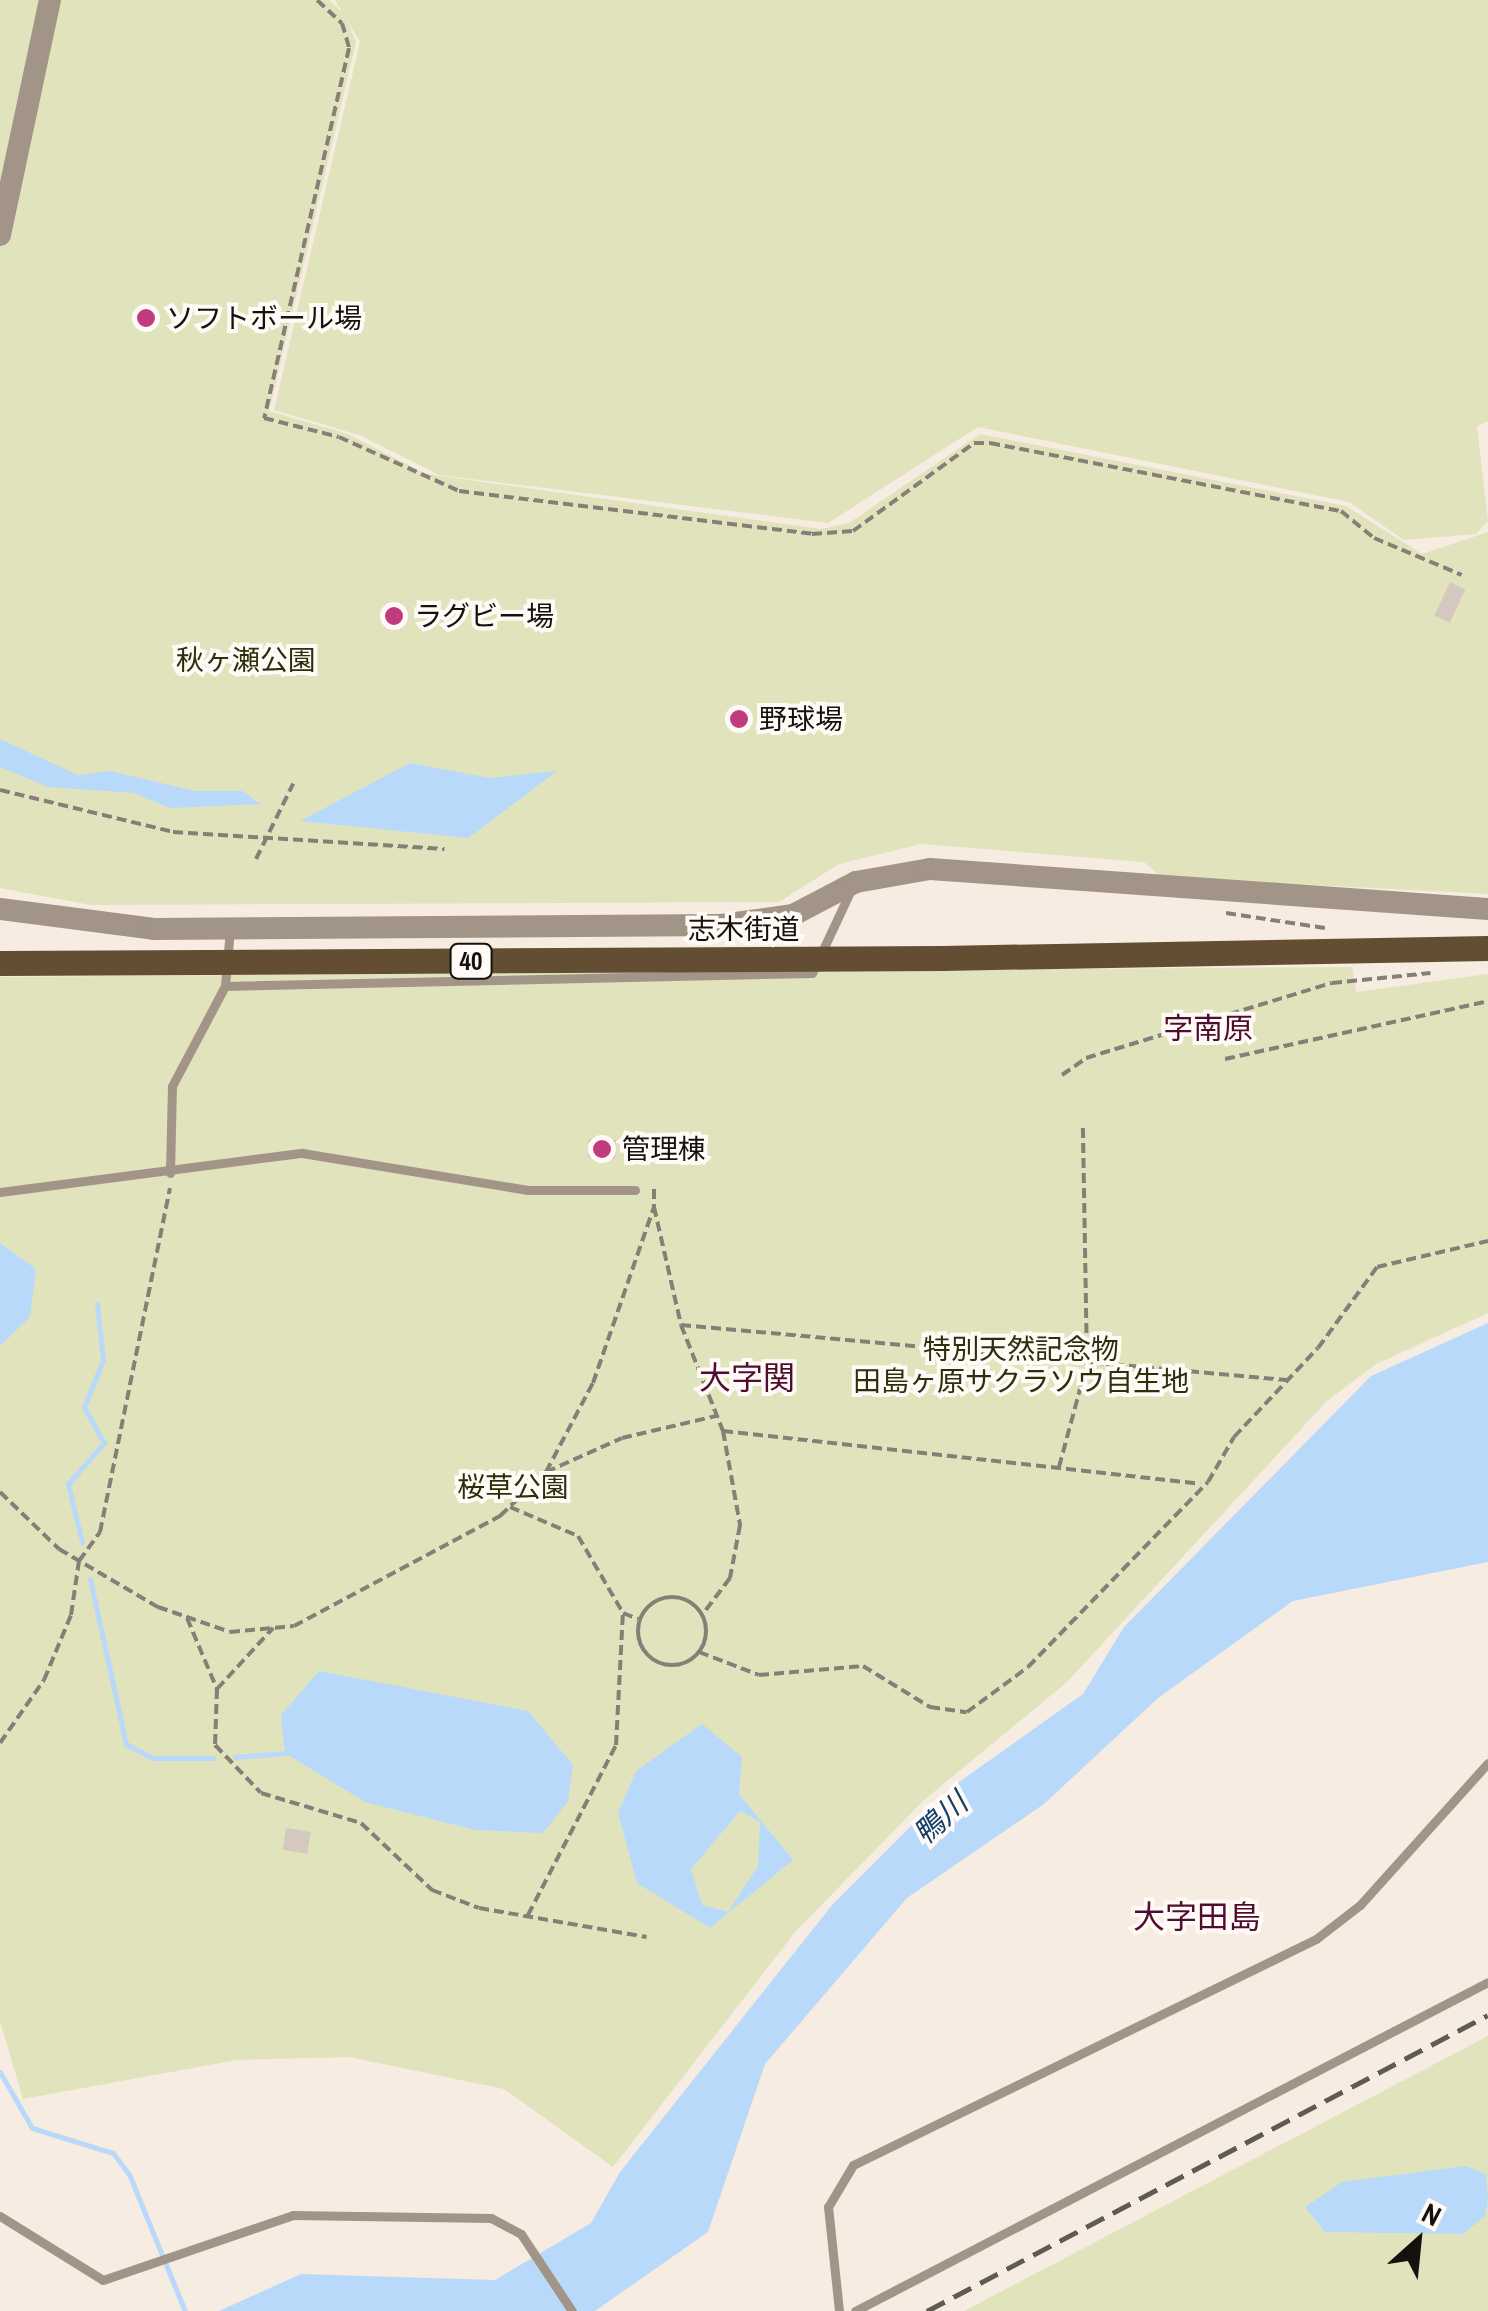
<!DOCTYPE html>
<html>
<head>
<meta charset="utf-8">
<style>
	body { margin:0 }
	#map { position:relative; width:1488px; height:2311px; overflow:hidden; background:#f6ece1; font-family:"Archivo Narrow","Noto Sans JP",sans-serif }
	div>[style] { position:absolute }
	.green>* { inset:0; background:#e1e3bc }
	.water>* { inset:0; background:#b9d9fa }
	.stream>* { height:5px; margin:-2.5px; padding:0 2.5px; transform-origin:2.5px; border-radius:2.5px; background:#b9d9fa }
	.building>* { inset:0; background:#d5c9bf; transform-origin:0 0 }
	.path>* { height:4px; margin-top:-2px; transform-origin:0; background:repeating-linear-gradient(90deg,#867f78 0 10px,transparent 0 15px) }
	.path>.ring { margin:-2px; padding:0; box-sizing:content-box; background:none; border:4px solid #867f78; border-radius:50% }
	.service>* { height:9px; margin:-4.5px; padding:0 4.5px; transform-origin:4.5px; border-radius:4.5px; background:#a29587 }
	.tertiary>* { height:22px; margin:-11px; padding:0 11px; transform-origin:11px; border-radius:11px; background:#a29587 }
	.primary>* { height:25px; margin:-12.5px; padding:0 12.5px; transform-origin:12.5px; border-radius:12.5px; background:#634d33 }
	.rail>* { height:5px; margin-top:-2.5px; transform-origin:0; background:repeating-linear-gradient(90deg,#5f5a53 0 20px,transparent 0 30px) }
	.primary-bridge>* { height:25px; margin:-12.5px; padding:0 12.5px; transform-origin:12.5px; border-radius:12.5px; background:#634d33 }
	.dots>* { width:28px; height:28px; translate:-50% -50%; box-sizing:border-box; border:5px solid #fffaf6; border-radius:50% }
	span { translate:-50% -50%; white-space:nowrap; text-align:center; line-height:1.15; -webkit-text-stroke:8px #fffaf6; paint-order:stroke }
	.shield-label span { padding:2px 8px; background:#fffaf6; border:2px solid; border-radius:8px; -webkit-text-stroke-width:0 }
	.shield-label { font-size:25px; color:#15120e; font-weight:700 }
	.poi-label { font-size:28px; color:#15120e }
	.left { translate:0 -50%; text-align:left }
	.park-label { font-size:28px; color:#2d2e0b }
	.street-label { font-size:28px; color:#15120e }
	.neighbourhood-label { font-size:30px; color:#4e0d2f }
	.water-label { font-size:30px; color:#104069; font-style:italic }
	.quarter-label { font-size:32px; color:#4e0d2f }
	.north { position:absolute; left:1368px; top:2191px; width:100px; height:100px; -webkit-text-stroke:8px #fffaf6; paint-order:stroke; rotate:27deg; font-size:28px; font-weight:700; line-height:40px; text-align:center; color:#15120e }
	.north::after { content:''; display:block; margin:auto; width:35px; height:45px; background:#15120e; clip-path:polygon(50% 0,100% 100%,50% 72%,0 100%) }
</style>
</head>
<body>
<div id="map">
	<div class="green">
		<i style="clip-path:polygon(0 0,329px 0,345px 15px,356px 42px,269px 411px,348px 434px,426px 474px,821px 529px,849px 523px,980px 434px,1346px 506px,1422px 554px,1488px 532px,1488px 894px,1161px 877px,1144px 862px,921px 844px,839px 864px,779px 902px,91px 905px,0 888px)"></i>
		<i style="clip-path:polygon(335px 0,1488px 0,1488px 421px,1477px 426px,1488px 521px,1476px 534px,1404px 540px,1349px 502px,978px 427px,828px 523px,439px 475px,359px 435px,274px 410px,360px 42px)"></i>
		<i style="clip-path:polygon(1352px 967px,1356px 992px,1488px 974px,1488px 1313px,1376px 1364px,1327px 1401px,1066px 1683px,924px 1800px,796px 1931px,613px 2167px,504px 2089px,349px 2057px,237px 2060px,23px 2099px,0 2021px,0 977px)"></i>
		<i style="clip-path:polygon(1488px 2036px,1488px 2311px,964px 2311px)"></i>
	</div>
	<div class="water">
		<i style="clip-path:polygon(0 739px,78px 775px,110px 771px,195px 791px,243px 791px,260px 804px,170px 808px,134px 793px,48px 787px,0 767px)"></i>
		<i style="clip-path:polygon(410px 763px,490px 778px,557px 771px,468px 838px,300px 821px)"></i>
		<i style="clip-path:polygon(0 1243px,36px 1269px,30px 1317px,0 1346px)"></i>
		<i style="clip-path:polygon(1488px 1323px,1488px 1562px,1293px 1601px,1158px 1698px,1044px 1804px,907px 1898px,765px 2064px,708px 2232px,595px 2311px,219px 2311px,301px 2274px,495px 2280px,591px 2223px,620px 2172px,833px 1904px,945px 1792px,1083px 1694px,1124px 1627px,1371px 1376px)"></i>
		<i style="clip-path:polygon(319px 1671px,528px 1711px,573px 1765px,568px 1801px,543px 1833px,475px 1830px,365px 1802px,285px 1753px,281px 1715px)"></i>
		<i style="clip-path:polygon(evenodd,702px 1724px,742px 1757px,739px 1794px,793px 1860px,710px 1928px,637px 1883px,618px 1813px,636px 1771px,702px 1724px,740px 1811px,760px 1822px,758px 1866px,728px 1912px,702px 1905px,691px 1869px,740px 1811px)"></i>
		<i style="clip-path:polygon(1465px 2166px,1486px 2174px,1488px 2199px,1485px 2216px,1463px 2234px,1325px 2232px,1305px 2207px,1342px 2182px)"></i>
	</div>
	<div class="stream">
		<i style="left:82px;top:1542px;width:60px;rotate:-103.6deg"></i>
		<i style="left:68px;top:1484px;width:55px;rotate:-48.7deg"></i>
		<i style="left:104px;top:1443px;width:41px;rotate:-119.1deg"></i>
		<i style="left:84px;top:1407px;width:51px;rotate:-68deg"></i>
		<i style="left:103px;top:1360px;width:56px;rotate:-96.1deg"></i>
		<i style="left:90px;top:1579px;width:169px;rotate:77.7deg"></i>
		<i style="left:126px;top:1744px;width:30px;rotate:28deg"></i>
		<i style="left:152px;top:1758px;width:61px"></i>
		<i style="left:235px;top:1757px;width:50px;rotate:-4.6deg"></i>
		<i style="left:0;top:2072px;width:64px;rotate:60.3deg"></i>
		<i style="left:32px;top:2128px;width:85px;rotate:17.2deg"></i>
		<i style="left:113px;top:2153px;width:26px;rotate:53deg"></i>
		<i style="left:129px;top:2174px;width:148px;rotate:67.8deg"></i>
	</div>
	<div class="building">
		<i style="left:1450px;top:582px;width:17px;height:37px;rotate:25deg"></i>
		<i style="left:589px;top:1139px;width:27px;height:19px;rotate:2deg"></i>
		<i style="left:286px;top:1828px;width:25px;height:22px;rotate:9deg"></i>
	</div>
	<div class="path">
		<i style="left:317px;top:0;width:34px;rotate:43deg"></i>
		<i style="left:342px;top:23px;width:26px;rotate:74deg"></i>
		<i style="left:349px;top:48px;width:380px;rotate:102.9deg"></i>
		<i style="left:264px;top:418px;width:77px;rotate:14.2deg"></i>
		<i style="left:339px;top:437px;width:132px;rotate:24.2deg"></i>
		<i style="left:459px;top:491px;width:356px;rotate:6.9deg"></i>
		<i style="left:812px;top:534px;width:41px;rotate:-4.2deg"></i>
		<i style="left:853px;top:531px;width:150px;rotate:-36deg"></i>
		<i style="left:974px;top:443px;width:16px"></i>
		<i style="left:990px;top:443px;width:358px;rotate:11deg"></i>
		<i style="left:1341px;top:511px;width:43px;rotate:39.3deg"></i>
		<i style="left:1374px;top:538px;width:95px;rotate:22.8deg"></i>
		<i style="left:0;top:790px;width:178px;rotate:13.6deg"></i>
		<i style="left:173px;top:832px;width:272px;rotate:3.6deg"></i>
		<i style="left:256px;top:859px;width:84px;rotate:-63.7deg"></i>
		<i style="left:1226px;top:913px;width:100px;rotate:8.6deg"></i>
		<i style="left:1225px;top:1059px;width:269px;rotate:-12.4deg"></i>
		<i style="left:1062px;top:1075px;width:29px;rotate:-35deg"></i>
		<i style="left:1086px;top:1058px;width:257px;rotate:-17deg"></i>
		<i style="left:1332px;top:983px;width:99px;rotate:-5.8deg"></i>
		<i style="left:654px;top:1189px;width:18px;rotate:90deg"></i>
		<i style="left:681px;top:1325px;width:608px;rotate:5.19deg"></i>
		<i style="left:723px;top:1431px;width:480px;rotate:6.3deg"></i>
		<i style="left:1059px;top:1467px;width:108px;rotate:-74.9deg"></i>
		<i style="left:1087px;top:1363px;width:238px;rotate:-91deg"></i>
		<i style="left:546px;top:1472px;width:83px;rotate:-24.1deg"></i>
		<i style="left:622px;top:1438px;width:97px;rotate:-13.2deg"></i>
		<i style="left:0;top:1492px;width:82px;rotate:44deg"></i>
		<i style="left:59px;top:1549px;width:115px;rotate:30.4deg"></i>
		<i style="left:158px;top:1607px;width:76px;rotate:19.1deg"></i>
		<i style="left:230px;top:1632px;width:64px;rotate:-5.4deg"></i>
		<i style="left:294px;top:1626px;width:234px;rotate:-28.1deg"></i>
		<i style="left:500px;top:1516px;width:64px;rotate:-43.7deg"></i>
		<i style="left:546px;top:1472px;width:101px;rotate:-62.2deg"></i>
		<i style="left:593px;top:1383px;width:186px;rotate:-70.9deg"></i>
		<i style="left:654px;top:1207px;width:121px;rotate:77.1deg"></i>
		<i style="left:681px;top:1325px;width:114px;rotate:68.4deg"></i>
		<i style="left:723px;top:1431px;width:96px;rotate:79.7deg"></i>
		<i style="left:740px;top:1525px;width:54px;rotate:100.7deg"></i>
		<i style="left:730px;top:1578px;width:46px;rotate:127.1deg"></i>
		<i style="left:510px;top:1507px;width:74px;rotate:23.1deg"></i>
		<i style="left:578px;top:1536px;width:89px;rotate:59.7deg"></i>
		<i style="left:623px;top:1613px;width:16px;rotate:22deg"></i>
		<i class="ring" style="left:638px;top:1597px;width:64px;height:64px"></i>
		<i style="left:187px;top:1618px;width:77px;rotate:67.1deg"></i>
		<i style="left:217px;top:1689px;width:83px;rotate:-47.4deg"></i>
		<i style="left:699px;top:1652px;width:64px;rotate:21deg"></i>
		<i style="left:759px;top:1675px;width:104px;rotate:-4.9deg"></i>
		<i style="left:863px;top:1666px;width:79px;rotate:31.5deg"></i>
		<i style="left:930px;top:1707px;width:37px;rotate:8deg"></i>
		<i style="left:967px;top:1712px;width:76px;rotate:-36.4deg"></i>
		<i style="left:1028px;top:1667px;width:258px;rotate:-45.8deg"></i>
		<i style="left:1208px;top:1482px;width:52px;rotate:-60deg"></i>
		<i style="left:1234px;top:1437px;width:122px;rotate:-46.7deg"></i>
		<i style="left:1318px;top:1348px;width:100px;rotate:-53.9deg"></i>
		<i style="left:1377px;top:1267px;width:114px;rotate:-13.2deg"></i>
		<i style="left:217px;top:1689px;width:56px;rotate:92deg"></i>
		<i style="left:215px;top:1745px;width:66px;rotate:46.2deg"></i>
		<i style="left:261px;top:1793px;width:104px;rotate:16.7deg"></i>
		<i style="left:361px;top:1823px;width:98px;rotate:43.3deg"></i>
		<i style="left:432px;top:1890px;width:50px;rotate:21deg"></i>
		<i style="left:479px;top:1908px;width:170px;rotate:9.8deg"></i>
		<i style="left:0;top:1743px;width:77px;rotate:-55.1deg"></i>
		<i style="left:44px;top:1680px;width:70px;rotate:-67.4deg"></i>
		<i style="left:71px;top:1615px;width:55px;rotate:-81.6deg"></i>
		<i style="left:79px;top:1561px;width:36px;rotate:-54deg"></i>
		<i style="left:100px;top:1532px;width:351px;rotate:-78.5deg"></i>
		<i style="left:528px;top:1915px;width:191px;rotate:-62.6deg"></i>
		<i style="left:616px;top:1745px;width:132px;rotate:-87deg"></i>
	</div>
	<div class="service">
		<i style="left:225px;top:986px;width:587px;rotate:-1.27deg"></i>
		<i style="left:812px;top:973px;width:89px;rotate:-64.9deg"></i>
		<i style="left:170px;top:1173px;width:87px;rotate:-88.7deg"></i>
		<i style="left:172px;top:1086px;width:113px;rotate:-62.1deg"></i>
		<i style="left:225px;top:986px;width:57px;rotate:-85deg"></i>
		<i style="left:0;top:1192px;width:305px;rotate:-7.4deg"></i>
		<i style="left:302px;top:1153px;width:229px;rotate:9.3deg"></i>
		<i style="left:528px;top:1190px;width:107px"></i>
		<i style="left:0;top:2216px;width:121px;rotate:31.9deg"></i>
		<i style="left:103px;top:2280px;width:201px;rotate:-18.9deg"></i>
		<i style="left:293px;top:2215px;width:198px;rotate:0.9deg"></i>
		<i style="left:491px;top:2218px;width:34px;rotate:28deg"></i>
		<i style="left:521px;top:2234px;width:92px;rotate:56.5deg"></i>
		<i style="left:839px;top:2311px;width:105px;rotate:-96deg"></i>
		<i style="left:828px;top:2207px;width:49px;rotate:-59.2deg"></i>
		<i style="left:853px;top:2165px;width:515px;rotate:-26.02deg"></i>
		<i style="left:1316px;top:1939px;width:56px;rotate:-37.7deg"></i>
		<i style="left:1360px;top:1905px;width:191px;rotate:-48deg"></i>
		<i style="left:855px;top:2311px;width:713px;rotate:-27.46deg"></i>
	</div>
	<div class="tertiary">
		<i style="left:0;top:235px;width:240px;rotate:-78deg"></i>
		<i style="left:0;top:909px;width:155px;rotate:7.4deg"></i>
		<i style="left:154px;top:929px;width:567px;rotate:-0.4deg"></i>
		<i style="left:721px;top:925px;width:73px;rotate:-7.9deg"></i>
		<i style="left:793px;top:915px;width:71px;rotate:-27.6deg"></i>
		<i style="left:856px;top:882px;width:75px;rotate:-10deg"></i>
		<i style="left:930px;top:869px;width:559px;rotate:4.1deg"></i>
	</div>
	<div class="primary">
		<i style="left:942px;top:958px;width:546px;rotate:-1.05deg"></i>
	</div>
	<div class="rail">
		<i style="left:927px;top:2311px;width:634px;rotate:-27.82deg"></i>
	</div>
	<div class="primary-bridge">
		<i style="left:0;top:963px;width:942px;rotate:-0.3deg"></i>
	</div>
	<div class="dots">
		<i style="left:146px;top:318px;background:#c13b7d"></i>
		<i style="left:394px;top:616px;background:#c13b7d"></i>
		<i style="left:739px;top:719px;background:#c13b7d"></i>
		<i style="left:602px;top:1149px;background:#c13b7d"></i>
	</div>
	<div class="shield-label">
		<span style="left:471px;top:961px">40</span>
	</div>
	<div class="poi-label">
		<span class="left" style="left:166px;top:318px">ソフトボール場</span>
		<span class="left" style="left:414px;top:616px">ラグビー場</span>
		<span class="left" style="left:759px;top:719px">野球場</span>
		<span class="left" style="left:622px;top:1149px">管理棟</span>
	</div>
	<div class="park-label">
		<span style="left:246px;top:660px">秋ヶ瀬公園</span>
		<span style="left:1021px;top:1365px">特別天然記念物<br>田島ヶ原サクラソウ自生地</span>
		<span style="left:513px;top:1487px">桜草公園</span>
	</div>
	<div class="street-label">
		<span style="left:744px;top:929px">志木街道</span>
	</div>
	<div class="neighbourhood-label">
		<span style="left:1208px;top:1028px">字南原</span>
	</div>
	<div class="water-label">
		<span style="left:940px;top:1818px;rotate:-42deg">鴨川</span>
	</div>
	<div class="quarter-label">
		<span style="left:747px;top:1378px">大字関</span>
		<span style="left:1197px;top:1917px">大字田島</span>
	</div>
	<div class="north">N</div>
</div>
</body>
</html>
